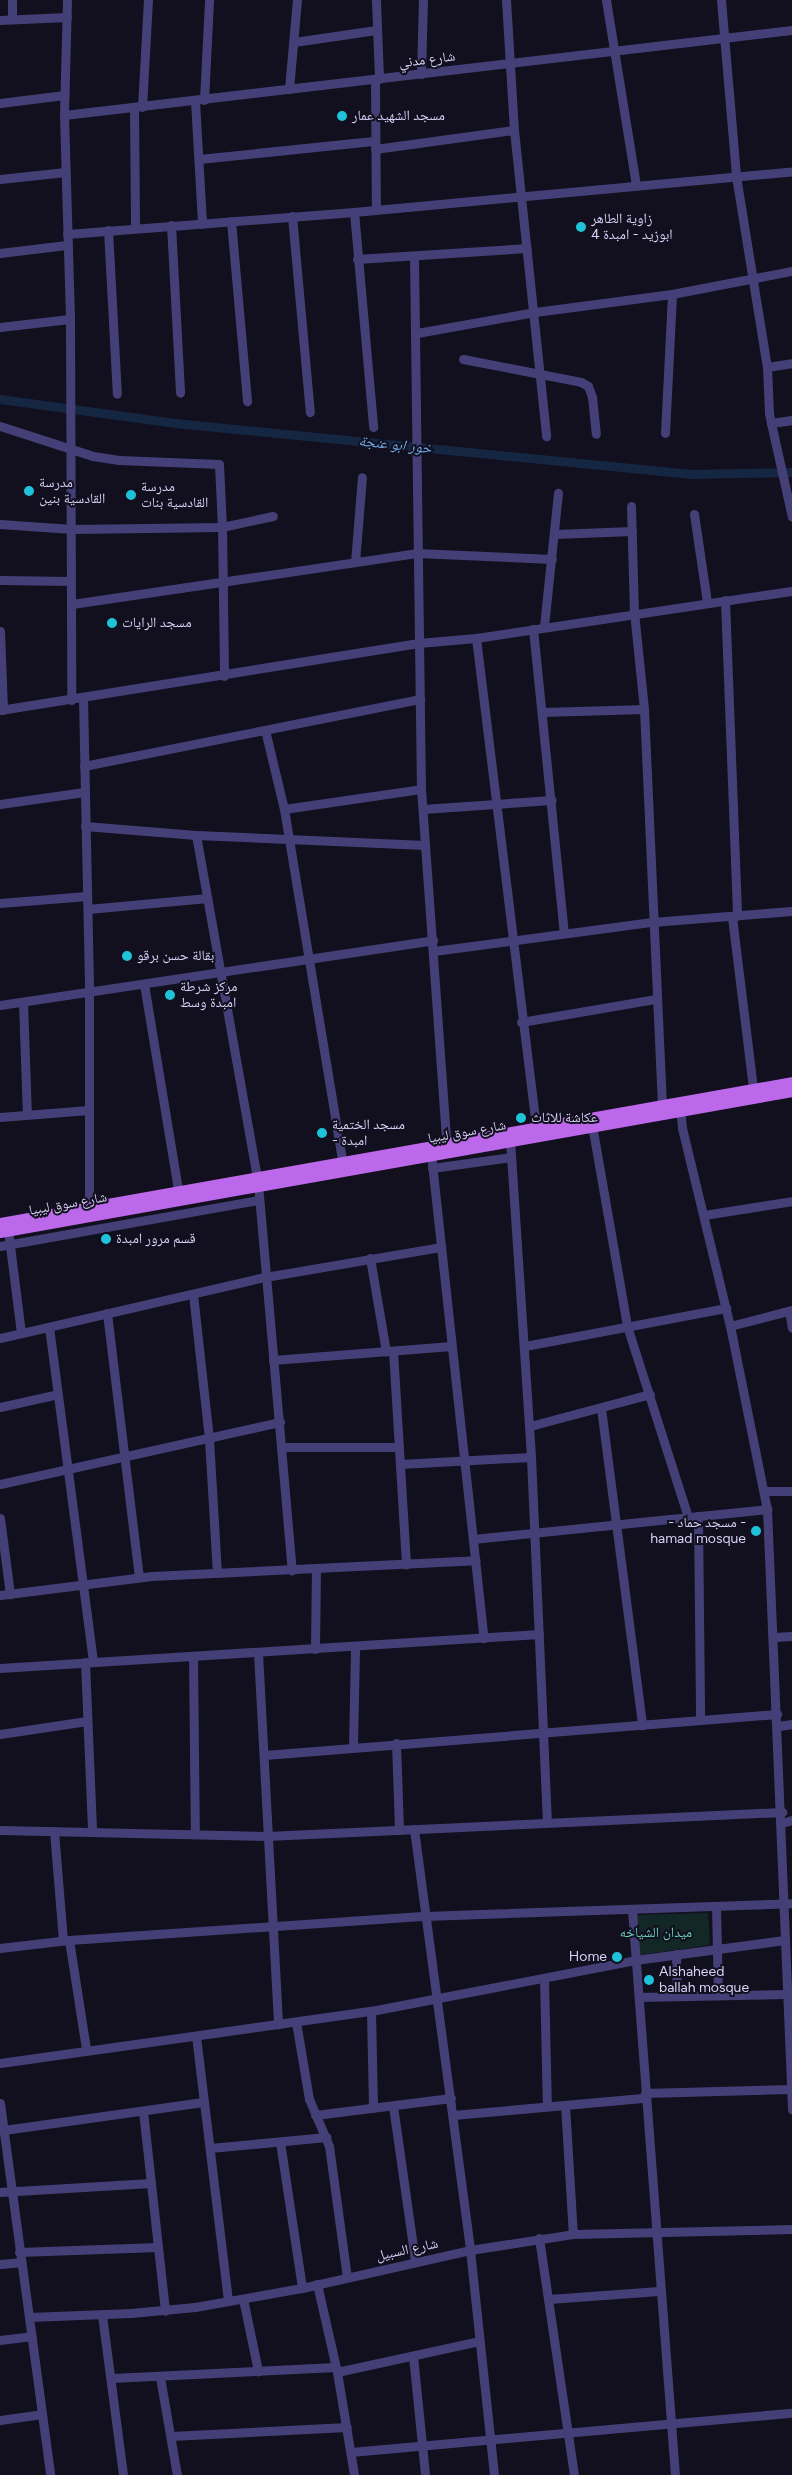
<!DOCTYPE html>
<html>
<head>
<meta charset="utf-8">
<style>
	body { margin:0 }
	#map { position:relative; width:792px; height:2475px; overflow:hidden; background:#120f1e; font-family:Figtree,"Noto Naskh Arabic",sans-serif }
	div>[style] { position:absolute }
	.green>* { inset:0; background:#132727 }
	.canal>* { height:9px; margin:-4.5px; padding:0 4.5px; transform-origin:4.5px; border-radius:4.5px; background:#152642 }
	.minor>* { height:9px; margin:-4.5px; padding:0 4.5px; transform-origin:4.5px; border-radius:4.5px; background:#444077 }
	.major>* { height:11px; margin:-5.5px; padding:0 5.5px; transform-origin:5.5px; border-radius:5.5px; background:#bc68ea }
	.dots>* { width:14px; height:14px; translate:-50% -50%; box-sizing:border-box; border:2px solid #120f1e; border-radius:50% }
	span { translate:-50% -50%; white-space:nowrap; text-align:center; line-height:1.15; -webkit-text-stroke:4px #120f1e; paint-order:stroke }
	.street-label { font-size:14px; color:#d8d2f9 }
	.poi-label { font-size:14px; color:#d8d2f9 }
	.left { translate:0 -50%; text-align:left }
	.right { translate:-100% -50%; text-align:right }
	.park-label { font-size:14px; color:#69cfb7 }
	.water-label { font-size:15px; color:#6eafeb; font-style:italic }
</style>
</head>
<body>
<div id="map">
	<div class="green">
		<i style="clip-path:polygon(708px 1913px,710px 1945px,639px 1955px,636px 1915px)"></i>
	</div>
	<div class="canal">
		<i style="left:0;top:399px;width:177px;rotate:7.8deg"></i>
		<i style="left:175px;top:423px;width:519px;rotate:5.64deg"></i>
		<i style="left:691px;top:474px;width:101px;rotate:-1.1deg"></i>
	</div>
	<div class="minor">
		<i style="left:67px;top:0;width:115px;rotate:91.5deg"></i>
		<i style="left:64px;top:115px;width:204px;rotate:88.3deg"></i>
		<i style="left:70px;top:319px;width:381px;rotate:89.8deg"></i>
		<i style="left:376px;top:0;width:79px;rotate:87.8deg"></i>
		<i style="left:506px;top:0;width:130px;rotate:86.5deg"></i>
		<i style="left:514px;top:130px;width:308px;rotate:84deg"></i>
		<i style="left:606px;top:0;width:188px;rotate:80.8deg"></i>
		<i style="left:721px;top:0;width:177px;rotate:85.1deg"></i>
		<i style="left:736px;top:176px;width:193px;rotate:80.8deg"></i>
		<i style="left:767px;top:367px;width:46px;rotate:87.5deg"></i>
		<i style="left:769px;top:413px;width:10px;rotate:79deg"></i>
		<i style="left:771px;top:423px;width:21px;rotate:-8deg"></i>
		<i style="left:12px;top:19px;width:19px;rotate:-90deg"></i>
		<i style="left:0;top:20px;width:67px;rotate:-2.6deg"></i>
		<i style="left:294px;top:42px;width:83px;rotate:-8.3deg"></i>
		<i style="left:421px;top:74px;width:74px;rotate:-88.5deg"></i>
		<i style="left:375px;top:80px;width:128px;rotate:89.6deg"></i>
		<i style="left:289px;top:89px;width:89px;rotate:-84.9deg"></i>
		<i style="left:204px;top:100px;width:100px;rotate:-87.1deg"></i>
		<i style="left:195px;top:101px;width:123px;rotate:86.7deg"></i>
		<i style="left:0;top:103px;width:65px;rotate:-7deg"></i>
		<i style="left:142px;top:107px;width:107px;rotate:-86.8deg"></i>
		<i style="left:134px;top:108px;width:120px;rotate:89.5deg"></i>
		<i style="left:64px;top:115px;width:733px;rotate:-6.66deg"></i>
		<i style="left:375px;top:149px;width:140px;rotate:-7.8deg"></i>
		<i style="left:199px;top:159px;width:175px;rotate:-5.9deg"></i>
		<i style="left:0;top:179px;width:66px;rotate:-6.1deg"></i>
		<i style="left:354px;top:212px;width:216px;rotate:84.9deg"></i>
		<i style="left:292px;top:216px;width:197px;rotate:84.8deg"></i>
		<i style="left:231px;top:221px;width:181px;rotate:84.9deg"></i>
		<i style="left:171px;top:225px;width:168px;rotate:86.9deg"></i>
		<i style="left:108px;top:230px;width:164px;rotate:86.9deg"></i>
		<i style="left:67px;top:234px;width:288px;rotate:-4.4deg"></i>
		<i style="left:354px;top:212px;width:440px;rotate:-5.3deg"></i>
		<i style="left:0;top:253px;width:67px;rotate:-6.8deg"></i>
		<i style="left:414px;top:257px;width:532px;rotate:89.25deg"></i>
		<i style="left:421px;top:789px;width:360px;rotate:85.9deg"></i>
		<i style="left:357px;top:259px;width:170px;rotate:-3.7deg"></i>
		<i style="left:0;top:327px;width:70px;rotate:-6.5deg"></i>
		<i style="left:417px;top:333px;width:120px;rotate:-10.1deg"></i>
		<i style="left:535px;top:312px;width:138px;rotate:-7.5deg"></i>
		<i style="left:672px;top:294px;width:122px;rotate:-10.9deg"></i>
		<i style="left:463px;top:359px;width:120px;rotate:11deg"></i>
		<i style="left:581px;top:382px;width:8px;rotate:30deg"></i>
		<i style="left:588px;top:386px;width:12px;rotate:70deg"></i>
		<i style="left:592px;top:397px;width:37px;rotate:84deg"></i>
		<i style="left:767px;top:367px;width:25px;rotate:-9deg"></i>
		<i style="left:771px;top:423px;width:96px;rotate:77.4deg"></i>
		<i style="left:0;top:426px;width:98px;rotate:17.9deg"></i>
		<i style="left:93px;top:456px;width:26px;rotate:9deg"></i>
		<i style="left:119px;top:460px;width:100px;rotate:2.3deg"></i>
		<i style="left:219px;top:464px;width:63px;rotate:87.3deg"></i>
		<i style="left:222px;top:527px;width:52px;rotate:-12.2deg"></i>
		<i style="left:665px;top:433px;width:139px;rotate:-87.1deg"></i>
		<i style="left:631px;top:506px;width:106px;rotate:88.4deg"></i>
		<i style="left:634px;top:612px;width:98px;rotate:84.1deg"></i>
		<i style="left:644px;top:709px;width:395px;rotate:87.4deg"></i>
		<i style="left:694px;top:514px;width:89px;rotate:81.6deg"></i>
		<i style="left:0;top:524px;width:72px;rotate:4deg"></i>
		<i style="left:72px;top:529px;width:150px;rotate:-0.8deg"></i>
		<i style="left:222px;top:527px;width:149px;rotate:89.2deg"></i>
		<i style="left:555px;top:534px;width:77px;rotate:-2.2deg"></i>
		<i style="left:355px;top:562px;width:85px;rotate:-85.3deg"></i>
		<i style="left:0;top:580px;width:71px;rotate:0.8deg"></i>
		<i style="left:725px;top:600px;width:316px;rotate:87.8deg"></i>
		<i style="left:72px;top:604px;width:348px;rotate:-8.4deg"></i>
		<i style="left:416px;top:553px;width:136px;rotate:2.5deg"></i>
		<i style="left:544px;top:626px;width:134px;rotate:-84deg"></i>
		<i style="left:533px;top:629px;width:305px;rotate:84.2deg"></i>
		<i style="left:0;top:631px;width:79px;rotate:87.8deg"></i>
		<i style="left:476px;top:638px;width:498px;rotate:83deg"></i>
		<i style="left:83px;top:698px;width:294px;rotate:88.8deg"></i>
		<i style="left:89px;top:992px;width:221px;rotate:90deg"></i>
		<i style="left:0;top:710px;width:424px;rotate:-9.1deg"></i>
		<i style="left:419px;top:643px;width:57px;rotate:-5deg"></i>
		<i style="left:476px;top:638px;width:319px;rotate:-8.5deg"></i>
		<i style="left:542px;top:712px;width:102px;rotate:-1.7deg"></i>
		<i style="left:265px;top:730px;width:81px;rotate:76.5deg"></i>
		<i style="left:284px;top:809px;width:356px;rotate:80.6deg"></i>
		<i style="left:84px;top:766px;width:343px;rotate:-11.3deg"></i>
		<i style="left:0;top:804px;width:85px;rotate:-8.1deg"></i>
		<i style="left:284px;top:809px;width:138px;rotate:-8.3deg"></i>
		<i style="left:423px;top:809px;width:129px;rotate:-4deg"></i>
		<i style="left:85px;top:826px;width:111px;rotate:4.6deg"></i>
		<i style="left:196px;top:835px;width:229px;rotate:2.5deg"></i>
		<i style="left:196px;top:835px;width:354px;rotate:79.9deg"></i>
		<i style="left:258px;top:1184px;width:388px;rotate:85deg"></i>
		<i style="left:0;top:903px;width:87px;rotate:-4.6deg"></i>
		<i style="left:88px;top:909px;width:120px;rotate:-5.3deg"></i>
		<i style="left:732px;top:917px;width:173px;rotate:83deg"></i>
		<i style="left:434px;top:951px;width:220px;rotate:-7.6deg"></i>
		<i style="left:652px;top:922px;width:140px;rotate:-4.5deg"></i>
		<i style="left:144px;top:984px;width:209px;rotate:80.6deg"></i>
		<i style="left:23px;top:1002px;width:112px;rotate:88deg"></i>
		<i style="left:0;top:1005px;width:438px;rotate:-8.5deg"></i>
		<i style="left:521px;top:1022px;width:137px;rotate:-9.7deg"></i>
		<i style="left:680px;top:1105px;width:23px;rotate:85deg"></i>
		<i style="left:682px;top:1128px;width:204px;rotate:76.4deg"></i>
		<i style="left:730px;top:1326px;width:187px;rotate:78.6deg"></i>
		<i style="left:767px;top:1509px;width:601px;rotate:87.61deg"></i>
		<i style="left:0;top:1117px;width:89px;rotate:-4.5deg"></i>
		<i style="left:592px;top:1125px;width:204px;rotate:80.1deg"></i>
		<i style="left:627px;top:1326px;width:201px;rotate:72.3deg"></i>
		<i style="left:510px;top:1140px;width:318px;rotate:86.2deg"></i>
		<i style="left:531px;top:1457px;width:364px;rotate:87.5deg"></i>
		<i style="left:431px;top:1154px;width:487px;rotate:83.8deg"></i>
		<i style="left:432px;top:1168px;width:80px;rotate:-7.9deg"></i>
		<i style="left:704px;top:1215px;width:89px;rotate:-9deg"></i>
		<i style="left:8px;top:1230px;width:104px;rotate:82.8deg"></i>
		<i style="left:0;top:1246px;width:263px;rotate:-10.1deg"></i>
		<i style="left:370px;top:1258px;width:95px;rotate:80.3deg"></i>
		<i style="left:193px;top:1294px;width:146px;rotate:83.7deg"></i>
		<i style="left:209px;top:1439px;width:134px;rotate:86.6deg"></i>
		<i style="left:789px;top:1311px;width:17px;rotate:80deg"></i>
		<i style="left:107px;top:1313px;width:266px;rotate:83.1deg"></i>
		<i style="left:730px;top:1326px;width:64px;rotate:-14.5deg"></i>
		<i style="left:49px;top:1327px;width:338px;rotate:82.5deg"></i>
		<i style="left:0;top:1338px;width:272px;rotate:-13deg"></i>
		<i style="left:265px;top:1277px;width:179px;rotate:-9.7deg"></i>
		<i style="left:525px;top:1346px;width:205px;rotate:-10.7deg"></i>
		<i style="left:393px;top:1351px;width:214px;rotate:86.5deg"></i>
		<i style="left:273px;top:1360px;width:179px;rotate:-4.5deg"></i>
		<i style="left:0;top:1407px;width:59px;rotate:-12.6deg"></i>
		<i style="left:601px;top:1408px;width:320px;rotate:82.6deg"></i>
		<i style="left:530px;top:1426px;width:124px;rotate:-14.9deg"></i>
		<i style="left:282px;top:1447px;width:117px"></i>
		<i style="left:400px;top:1464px;width:131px;rotate:-3.1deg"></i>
		<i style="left:0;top:1484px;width:287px;rotate:-12.5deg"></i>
		<i style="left:765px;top:1491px;width:27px"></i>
		<i style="left:698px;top:1516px;width:204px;rotate:89.4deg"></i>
		<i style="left:0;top:1518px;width:77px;rotate:82.5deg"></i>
		<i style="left:473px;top:1539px;width:296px;rotate:-5.8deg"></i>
		<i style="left:0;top:1595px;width:153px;rotate:-7.1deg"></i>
		<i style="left:152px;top:1576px;width:324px;rotate:-2.8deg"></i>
		<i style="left:774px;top:1637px;width:18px;rotate:-3deg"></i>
		<i style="left:315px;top:1649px;width:79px;rotate:-89.3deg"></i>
		<i style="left:258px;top:1653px;width:372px;rotate:86.9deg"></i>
		<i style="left:193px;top:1656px;width:178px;rotate:89.4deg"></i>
		<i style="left:85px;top:1662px;width:170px;rotate:87.6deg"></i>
		<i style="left:0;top:1668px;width:540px;rotate:-3.61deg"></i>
		<i style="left:778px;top:1726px;width:14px;rotate:-8deg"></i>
		<i style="left:0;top:1734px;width:88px;rotate:-8.5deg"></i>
		<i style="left:396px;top:1743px;width:87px;rotate:88deg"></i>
		<i style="left:353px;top:1746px;width:99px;rotate:-88.8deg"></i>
		<i style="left:265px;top:1755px;width:514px;rotate:-4.58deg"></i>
		<i style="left:782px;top:1823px;width:10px;rotate:-17deg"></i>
		<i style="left:414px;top:1829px;width:425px;rotate:82.4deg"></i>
		<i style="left:470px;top:2250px;width:226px;rotate:83.9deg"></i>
		<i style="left:0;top:1830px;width:267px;rotate:1.3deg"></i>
		<i style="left:267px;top:1836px;width:516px;rotate:-2.67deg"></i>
		<i style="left:54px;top:1831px;width:109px;rotate:85.3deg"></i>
		<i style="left:716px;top:1907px;width:88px;rotate:88.7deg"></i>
		<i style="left:632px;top:1910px;width:567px;rotate:85.65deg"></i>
		<i style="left:69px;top:1940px;width:110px;rotate:81.1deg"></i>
		<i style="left:0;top:1948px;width:69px;rotate:-6.6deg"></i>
		<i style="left:69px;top:1940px;width:357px;rotate:-3.9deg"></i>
		<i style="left:425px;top:1916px;width:367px;rotate:-2deg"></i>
		<i style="left:676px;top:1954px;width:42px;rotate:88.6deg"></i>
		<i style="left:544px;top:1978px;width:128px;rotate:88.7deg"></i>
		<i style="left:639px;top:1997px;width:148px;rotate:-1.2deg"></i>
		<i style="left:371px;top:2011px;width:97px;rotate:88.8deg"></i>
		<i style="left:296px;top:2022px;width:78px;rotate:80.4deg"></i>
		<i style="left:309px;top:2099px;width:51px;rotate:66.9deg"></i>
		<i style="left:329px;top:2146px;width:132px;rotate:82.2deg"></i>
		<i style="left:196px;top:2036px;width:267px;rotate:83.1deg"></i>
		<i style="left:0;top:2063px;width:375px;rotate:-8deg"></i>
		<i style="left:371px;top:2011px;width:269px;rotate:-10.9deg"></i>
		<i style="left:635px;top:1960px;width:151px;rotate:-7.6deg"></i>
		<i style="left:645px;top:2093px;width:147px;rotate:-1.6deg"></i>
		<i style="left:0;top:2103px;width:375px;rotate:82.3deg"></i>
		<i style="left:565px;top:2105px;width:129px;rotate:86.5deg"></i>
		<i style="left:393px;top:2106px;width:157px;rotate:81.9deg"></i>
		<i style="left:143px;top:2111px;width:201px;rotate:83.7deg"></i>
		<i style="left:315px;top:2115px;width:137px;rotate:-7.1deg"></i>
		<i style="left:453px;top:2115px;width:193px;rotate:-5.1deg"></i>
		<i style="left:4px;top:2130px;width:201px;rotate:-8deg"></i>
		<i style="left:280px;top:2142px;width:148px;rotate:81.4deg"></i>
		<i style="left:210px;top:2148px;width:117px;rotate:-5.4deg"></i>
		<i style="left:0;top:2192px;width:151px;rotate:-3.4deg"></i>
		<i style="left:539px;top:2238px;width:240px;rotate:81.6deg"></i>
		<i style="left:19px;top:2252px;width:139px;rotate:-2.1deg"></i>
		<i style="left:0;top:2264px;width:21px;rotate:-5deg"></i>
		<i style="left:317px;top:2284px;width:90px;rotate:77.2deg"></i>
		<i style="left:337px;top:2372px;width:104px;rotate:80.6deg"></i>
		<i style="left:243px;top:2299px;width:74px;rotate:78.2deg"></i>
		<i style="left:549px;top:2299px;width:110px;rotate:-4.2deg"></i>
		<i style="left:102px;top:2315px;width:161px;rotate:82.5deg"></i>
		<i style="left:29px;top:2317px;width:102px;rotate:-2.2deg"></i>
		<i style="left:131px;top:2313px;width:64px;rotate:-5.4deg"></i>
		<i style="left:195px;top:2307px;width:109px;rotate:-10.1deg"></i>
		<i style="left:302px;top:2288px;width:172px;rotate:-12.7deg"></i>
		<i style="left:470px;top:2250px;width:104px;rotate:-8.8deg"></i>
		<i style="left:573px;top:2234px;width:219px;rotate:-1.3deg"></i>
		<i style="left:0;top:2340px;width:32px;rotate:-7deg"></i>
		<i style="left:413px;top:2356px;width:120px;rotate:84.2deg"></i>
		<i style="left:337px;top:2372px;width:145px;rotate:-12.3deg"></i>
		<i style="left:160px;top:2377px;width:99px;rotate:80.2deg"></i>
		<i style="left:112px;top:2378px;width:224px;rotate:-2.8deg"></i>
		<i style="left:0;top:2420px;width:42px;rotate:-8.1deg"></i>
		<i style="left:171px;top:2436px;width:176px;rotate:-2.9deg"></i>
		<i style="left:351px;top:2452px;width:443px;rotate:-5.1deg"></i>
	</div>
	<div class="major">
		<i style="left:0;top:1223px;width:804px;rotate:-10.09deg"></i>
		<i style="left:0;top:1232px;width:804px;rotate:-10.09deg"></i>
	</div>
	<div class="dots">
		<i style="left:342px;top:116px;background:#1ec3d9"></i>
		<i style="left:581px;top:227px;background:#1ec3d9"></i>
		<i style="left:29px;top:491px;background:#1ec3d9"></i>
		<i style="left:131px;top:495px;background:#1ec3d9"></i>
		<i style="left:112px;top:623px;background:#1ec3d9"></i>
		<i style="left:127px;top:956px;background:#1ec3d9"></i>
		<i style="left:170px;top:995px;background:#1ec3d9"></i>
		<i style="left:521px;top:1118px;background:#1ec3d9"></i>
		<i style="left:322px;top:1133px;background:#1ec3d9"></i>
		<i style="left:106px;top:1239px;background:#1ec3d9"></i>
		<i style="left:756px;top:1531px;background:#1ec3d9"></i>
		<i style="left:617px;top:1957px;background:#1ec3d9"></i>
		<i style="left:649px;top:1980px;background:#1ec3d9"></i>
	</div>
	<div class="street-label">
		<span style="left:427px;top:60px;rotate:-7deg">شارع مدني</span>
		<span style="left:467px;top:1132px;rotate:-10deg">شارع سوق ليبيا</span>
		<span style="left:68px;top:1204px;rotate:-10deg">شارع سوق ليبيا</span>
		<span style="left:407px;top:2250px;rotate:-12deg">شارع السبيل</span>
	</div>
	<div class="poi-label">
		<span class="left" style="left:352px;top:116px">مسجد الشهيد عمار</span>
		<span class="left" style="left:591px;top:227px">زاوية الطاهر<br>ابوزيد - امبدة 4</span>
		<span class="left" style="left:39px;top:491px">مدرسة<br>القادسية بنين</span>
		<span class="left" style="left:141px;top:495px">مدرسة<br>القادسية بنات</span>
		<span class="left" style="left:122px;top:623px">مسجد الرايات</span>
		<span class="left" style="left:137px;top:956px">بقالة حسن برقو</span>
		<span class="left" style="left:180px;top:995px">مركز شرطة<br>امبدة وسط</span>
		<span class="left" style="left:531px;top:1118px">عكاشة للاثاث</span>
		<span class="left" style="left:332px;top:1133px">مسجد الختمية<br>- امبدة</span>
		<span class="left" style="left:116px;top:1239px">قسم مرور امبدة</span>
		<span class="right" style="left:746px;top:1531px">- مسجد حماد -<br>hamad mosque</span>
		<span class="right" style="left:607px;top:1957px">Home</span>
		<span class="left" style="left:659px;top:1980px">Alshaheed<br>ballah mosque</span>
	</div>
	<div class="park-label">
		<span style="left:656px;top:1933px">ميدان الشياخه</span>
	</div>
	<div class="water-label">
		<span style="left:395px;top:445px;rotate:6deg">خور ابو عنجة</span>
	</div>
</div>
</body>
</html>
